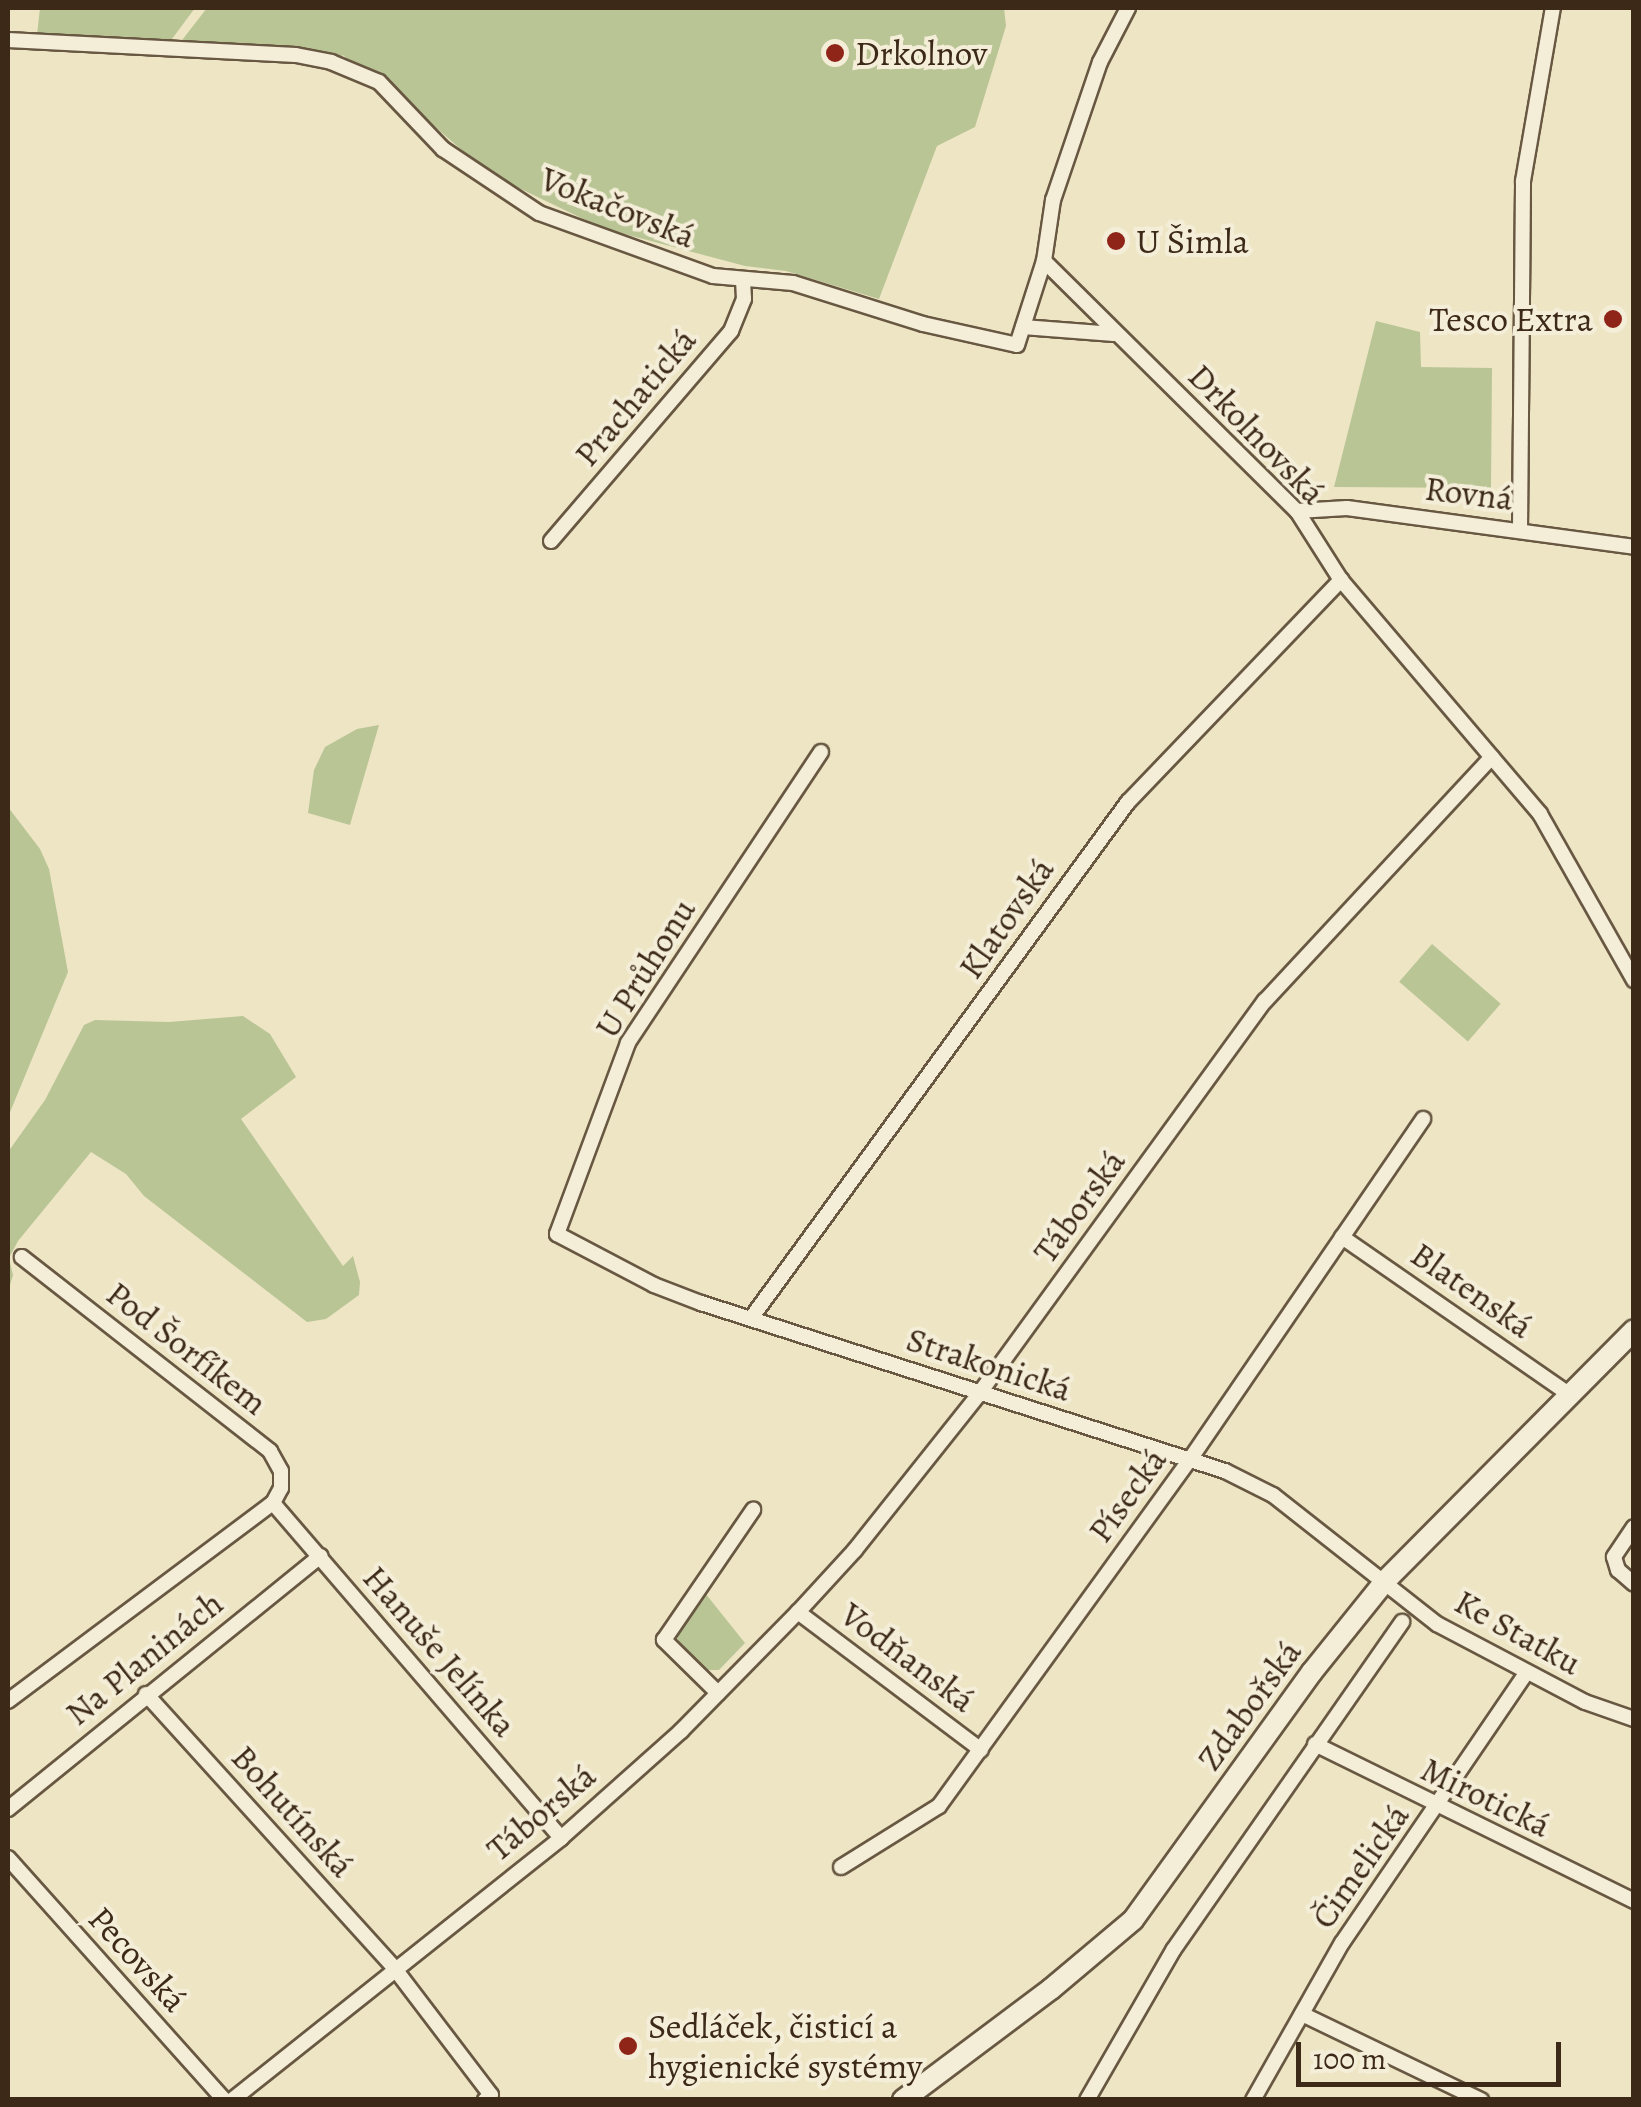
<!DOCTYPE html>
<html>
<head>
<meta charset="utf-8">
<style>
	body { margin:0 }
	#map { position:relative; width:1641px; height:2107px; overflow:hidden; background:#eee5c5; font-family:Alegreya,serif }
	div>[style] { position:absolute }
	.green>* { inset:0; background:#b9c595; transform-origin:0 0 }
	.roads { filter:drop-shadow(2px 0 #685842) drop-shadow(-2px 0 #685842) drop-shadow(0 2px #685842) drop-shadow(0 -2px #685842) }
	.street>* { height:14px; margin:-7px; padding:0 7px; transform-origin:7px; border-radius:7px; background:#f4eed9 }
	.secondary>* { height:20px; margin:-10px; padding:0 10px; transform-origin:10px; border-radius:10px; background:#f4eed9 }
	.dots>* { width:28px; height:28px; translate:-50% -50%; box-sizing:border-box; border:5px solid #f4eed9; border-radius:50% }
	span { translate:-50% -50%; white-space:nowrap; text-align:center; line-height:1.15; -webkit-text-stroke:8px #f4eed9; paint-order:stroke }
	.poi-label { font-size:35px; color:#3c2917 }
	.left { translate:0 -50%; text-align:left }
	.right { translate:-100% -50%; text-align:right }
	.street-label { font-size:35px; color:#3c2917 }
	.frame { position:absolute; inset:0; border:10px solid #3c2917; pointer-events:none }
	.scale { position:absolute; left:1296px; top:2042px; width:265px; height:45px; box-sizing:border-box; border:5px solid #3c2917; border-top:0; padding-left:12px; font-size:30px; line-height:35px; white-space:nowrap; color:#3c2917; -webkit-text-stroke:8px #f4eed9; paint-order:stroke }
</style>
</head>
<body>
<div id="map">
	<div class="green">
		<i style="clip-path:polygon(40px 8px,195px 8px,169px 43px,37px 35px)"></i>
		<i style="clip-path:polygon(207px 8px,1004px 8px,1006px 26px,975px 127px,937px 146px,879px 299px,786px 271px,745px 266px,602px 228px,488px 173px,392px 89px,360px 72px,343px 55px,339px 59px,179px 44px)"></i>
		<i style="clip-path:polygon(1376px 321px,1420px 332px,1421px 367px,1492px 368px,1491px 488px,1334px 487px)"></i>
		<i style="clip-path:polygon(379px 725px,350px 825px,308px 813px,314px 770px,325px 747px,357px 729px)"></i>
		<i style="clip-path:polygon(8px 807px,40px 849px,49px 869px,68px 972px,8px 1117px)"></i>
		<i style="left:1432px;top:944px;width:91px;height:50px;rotate:41deg"></i>
		<i style="clip-path:polygon(243px 1016px,270px 1034px,296px 1077px,241px 1119px,343px 1266px,353px 1256px,360px 1282px,359px 1295px,326px 1319px,307px 1322px,144px 1196px,126px 1174px,91px 1152px,18px 1241px,9px 1258px,13px 1275px,8px 1292px,8px 1152px,45px 1100px,84px 1025px,95px 1020px,169px 1022px)"></i>
		<i style="clip-path:polygon(705px 1593px,745px 1643px,719px 1670px,706px 1670px,677px 1643px,678px 1632px)"></i>
	</div>
	<div class="roads">
		<div class="street">
			<i style="left:1128px;top:8px;width:61px;rotate:117.4deg"></i>
			<i style="left:1100px;top:62px;width:146px;rotate:108.8deg"></i>
			<i style="left:1053px;top:200px;width:62px;rotate:98.4deg"></i>
			<i style="left:1044px;top:261px;width:356px;rotate:44.7deg"></i>
			<i style="left:1297px;top:511px;width:82px;rotate:57.5deg"></i>
			<i style="left:1341px;top:580px;width:307px;rotate:49.6deg"></i>
			<i style="left:1540px;top:814px;width:191px;rotate:60.5deg"></i>
			<i style="left:8px;top:40px;width:288px;rotate:3deg"></i>
			<i style="left:296px;top:55px;width:36px;rotate:11deg"></i>
			<i style="left:331px;top:62px;width:52px;rotate:22.6deg"></i>
			<i style="left:379px;top:82px;width:93px;rotate:46.3deg"></i>
			<i style="left:443px;top:149px;width:115px;rotate:33.7deg"></i>
			<i style="left:539px;top:213px;width:185px;rotate:19.9deg"></i>
			<i style="left:713px;top:276px;width:80px;rotate:5deg"></i>
			<i style="left:793px;top:283px;width:136px;rotate:17.5deg"></i>
			<i style="left:923px;top:324px;width:96px;rotate:12.6deg"></i>
			<i style="left:1017px;top:345px;width:88px;rotate:-72.2deg"></i>
			<i style="left:1023px;top:327px;width:91px;rotate:4.4deg"></i>
			<i style="left:1297px;top:511px;width:50px;rotate:-3.4deg"></i>
			<i style="left:1347px;top:508px;width:290px;rotate:7.7deg"></i>
			<i style="left:1520px;top:529px;width:348px;rotate:-89.5deg"></i>
			<i style="left:1523px;top:181px;width:176px;rotate:-80.2deg"></i>
			<i style="left:551px;top:541px;width:277px;rotate:-49.4deg"></i>
			<i style="left:731px;top:331px;width:35px;rotate:-68deg"></i>
			<i style="left:744px;top:299px;width:18px;rotate:-93deg"></i>
			<i style="left:821px;top:752px;width:349px;rotate:123.6deg"></i>
			<i style="left:628px;top:1043px;width:204px;rotate:110.4deg"></i>
			<i style="left:557px;top:1234px;width:110px;rotate:27.7deg"></i>
			<i style="left:654px;top:1285px;width:50px;rotate:21deg"></i>
			<i style="left:701px;top:1303px;width:550px;rotate:17.78deg"></i>
			<i style="left:1225px;top:1471px;width:54px;rotate:26.6deg"></i>
			<i style="left:1273px;top:1495px;width:209px;rotate:38.2deg"></i>
			<i style="left:1437px;top:1624px;width:167px;rotate:27.8deg"></i>
			<i style="left:1585px;top:1702px;width:52px;rotate:19.1deg"></i>
			<i style="left:1342px;top:1237px;width:274px;rotate:34.7deg"></i>
			<i style="left:752px;top:1317px;width:638px;rotate:-53.87deg"></i>
			<i style="left:1128px;top:802px;width:308px;rotate:-46.2deg"></i>
			<i style="left:273px;top:1503px;width:442px;rotate:49.3deg"></i>
			<i style="left:1634px;top:1527px;width:36px;rotate:124deg"></i>
			<i style="left:1614px;top:1557px;width:14px;rotate:73deg"></i>
			<i style="left:1618px;top:1570px;width:21px;rotate:41deg"></i>
			<i style="left:798px;top:1612px;width:229px;rotate:37deg"></i>
			<i style="left:718px;top:1693px;width:76px;rotate:-135.5deg"></i>
			<i style="left:664px;top:1640px;width:158px;rotate:-55.6deg"></i>
			<i style="left:146px;top:1694px;width:371px;rotate:47.8deg"></i>
			<i style="left:395px;top:1969px;width:158px;rotate:52.7deg"></i>
			<i style="left:491px;top:2095px;width:8px;rotate:140deg"></i>
			<i style="left:8px;top:1701px;width:331px;rotate:-36.8deg"></i>
			<i style="left:273px;top:1503px;width:17px;rotate:-62deg"></i>
			<i style="left:281px;top:1488px;width:17px;rotate:-90deg"></i>
			<i style="left:281px;top:1471px;width:23px;rotate:-119deg"></i>
			<i style="left:270px;top:1451px;width:315px;rotate:-142deg"></i>
			<i style="left:1315px;top:1744px;width:356px;rotate:26.2deg"></i>
			<i style="left:8px;top:1809px;width:402px;rotate:-39deg"></i>
			<i style="left:8px;top:1858px;width:324px;rotate:48.2deg"></i>
			<i style="left:841px;top:1867px;width:115px;rotate:-31.9deg"></i>
			<i style="left:939px;top:1806px;width:430px;rotate:-54.1deg"></i>
			<i style="left:1191px;top:1458px;width:411px;rotate:-55.6deg"></i>
			<i style="left:1302px;top:2014px;width:199px;rotate:25.7deg"></i>
			<i style="left:232px;top:2100px;width:421px;rotate:-38.5deg"></i>
			<i style="left:561px;top:1838px;width:161px;rotate:-41.7deg"></i>
			<i style="left:681px;top:1731px;width:167px;rotate:-45.5deg"></i>
			<i style="left:798px;top:1612px;width:84px;rotate:-47.4deg"></i>
			<i style="left:855px;top:1550px;width:199px;rotate:-51.5deg"></i>
			<i style="left:979px;top:1394px;width:486px;rotate:-54deg"></i>
			<i style="left:1265px;top:1001px;width:333px;rotate:-47.1deg"></i>
			<i style="left:1087px;top:2100px;width:174px;rotate:-60.1deg"></i>
			<i style="left:1174px;top:1949px;width:399px;rotate:-55.1deg"></i>
			<i style="left:1253px;top:2100px;width:180px;rotate:-60.5deg"></i>
			<i style="left:1342px;top:1943px;width:327px;rotate:-55.7deg"></i>
		</div>
		<div class="secondary">
			<i style="left:903px;top:2100px;width:185px;rotate:-36.9deg"></i>
			<i style="left:1051px;top:1989px;width:107px;rotate:-40.1deg"></i>
			<i style="left:1133px;top:1920px;width:306px;rotate:-54.2deg"></i>
			<i style="left:1312px;top:1672px;width:118px;rotate:-51.2deg"></i>
			<i style="left:1386px;top:1580px;width:352px;rotate:-45.2deg"></i>
		</div>
	</div>
	<div class="dots">
		<i style="left:835px;top:53px;background:#8f2418"></i>
		<i style="left:1116px;top:241px;background:#8f2418"></i>
		<i style="left:1613px;top:319px;background:#8f2418"></i>
		<i style="left:628px;top:2046px;background:#8f2418"></i>
	</div>
	<div class="poi-label">
		<span class="left" style="left:855px;top:53px">Drkolnov</span>
		<span class="left" style="left:1136px;top:241px">U Šimla</span>
		<span class="right" style="left:1593px;top:319px">Tesco Extra</span>
		<span class="left" style="left:648px;top:2046px">Sedláček, čisticí a<br>hygienické systémy</span>
	</div>
	<div class="street-label">
		<span style="left:618px;top:207px;rotate:22deg">Vokačovská</span>
		<span style="left:635px;top:397px;rotate:-50deg">Prachatická</span>
		<span style="left:1257px;top:434px;rotate:46deg">Drkolnovská</span>
		<span style="left:1469px;top:493px;rotate:7deg">Rovná</span>
		<span style="left:1006px;top:918px;rotate:-55deg">Klatovská</span>
		<span style="left:645px;top:968px;rotate:-58deg">U Průhonu</span>
		<span style="left:1079px;top:1206px;rotate:-54deg">Táborská</span>
		<span style="left:1472px;top:1290px;rotate:35deg">Blatenská</span>
		<span style="left:187px;top:1348px;rotate:38deg">Pod Šorfíkem</span>
		<span style="left:989px;top:1364px;rotate:18deg">Strakonická</span>
		<span style="left:1127px;top:1495px;rotate:-54deg">Písecká</span>
		<span style="left:1518px;top:1632px;rotate:29deg">Ke Statku</span>
		<span style="left:440px;top:1651px;rotate:49deg">Hanuše Jelínka</span>
		<span style="left:908px;top:1657px;rotate:37deg">Vodňanská</span>
		<span style="left:144px;top:1658px;rotate:-39deg">Na Planinách</span>
		<span style="left:1249px;top:1705px;rotate:-54deg">Zdabořská</span>
		<span style="left:1486px;top:1797px;rotate:26deg">Mirotická</span>
		<span style="left:293px;top:1811px;rotate:48deg">Bohutínská</span>
		<span style="left:541px;top:1812px;rotate:-40deg">Táborská</span>
		<span style="left:1360px;top:1866px;rotate:-55deg">Čimelická</span>
		<span style="left:138px;top:1959px;rotate:48deg">Pecovská</span>
	</div>
	<div class="frame"></div>
	<div class="scale">100 m</div>
</div>
</body>
</html>
